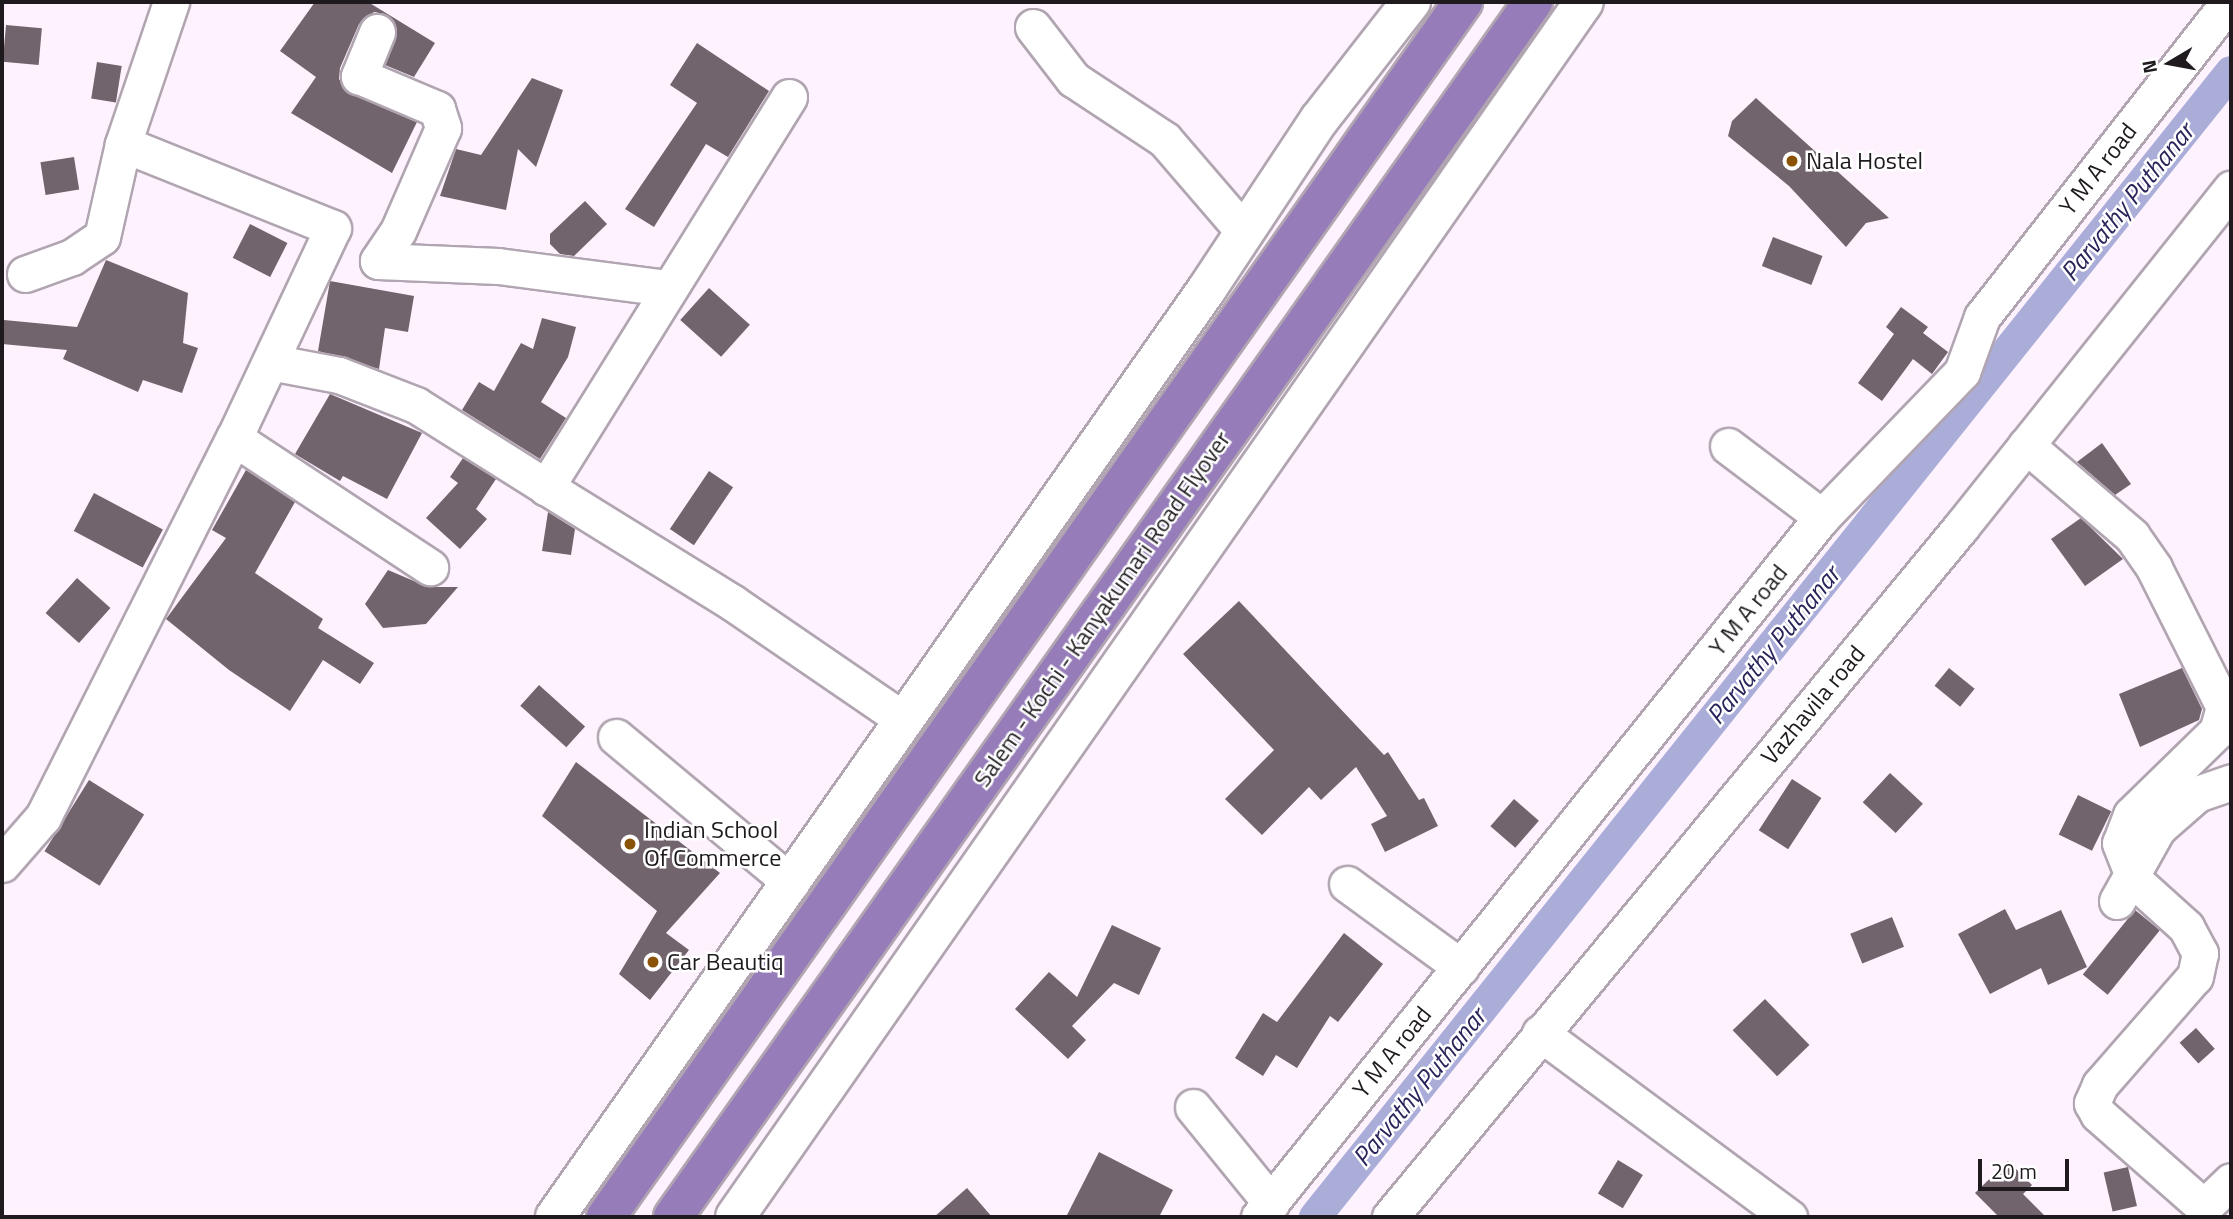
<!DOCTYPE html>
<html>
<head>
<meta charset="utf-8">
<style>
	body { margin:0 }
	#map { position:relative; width:2233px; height:1219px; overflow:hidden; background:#fef2ff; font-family:"Titillium Web",sans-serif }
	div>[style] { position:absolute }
	.canal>* { height:32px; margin:-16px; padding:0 16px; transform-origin:16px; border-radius:16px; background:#abadd9 }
	.building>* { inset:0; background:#72646c; transform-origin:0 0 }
	.roads { filter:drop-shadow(2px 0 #b0a5b1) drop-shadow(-2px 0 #b0a5b1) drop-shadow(0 2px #b0a5b1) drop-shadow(0 -2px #b0a5b1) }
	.street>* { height:35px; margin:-17.5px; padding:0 17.5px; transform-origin:17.5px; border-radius:17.5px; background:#fff }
	.secondary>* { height:38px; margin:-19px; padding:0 19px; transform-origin:19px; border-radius:19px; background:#fff }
	.highway>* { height:38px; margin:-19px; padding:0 19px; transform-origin:19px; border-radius:19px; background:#967cb8 }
	.dots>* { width:19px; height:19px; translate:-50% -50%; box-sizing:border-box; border:4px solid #fff; border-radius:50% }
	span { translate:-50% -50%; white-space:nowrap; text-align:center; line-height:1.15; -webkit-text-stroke:5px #fff; paint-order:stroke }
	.poi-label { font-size:24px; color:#1e1a1e }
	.left { translate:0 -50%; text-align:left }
	.street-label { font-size:24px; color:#1e1a1e }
	.water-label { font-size:26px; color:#29245a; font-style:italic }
	.frame { position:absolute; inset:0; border:4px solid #1e1a1e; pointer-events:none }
	.north { position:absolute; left:2135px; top:28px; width:70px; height:70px; -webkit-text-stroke:5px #fff; paint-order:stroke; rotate:260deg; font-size:19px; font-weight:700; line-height:28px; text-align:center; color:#1e1a1e }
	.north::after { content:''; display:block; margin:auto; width:24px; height:32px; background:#1e1a1e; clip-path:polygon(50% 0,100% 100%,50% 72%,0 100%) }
	.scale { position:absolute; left:1978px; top:1159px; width:91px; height:32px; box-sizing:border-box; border:4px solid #1e1a1e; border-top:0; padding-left:9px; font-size:21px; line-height:24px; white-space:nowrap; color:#1e1a1e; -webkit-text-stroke:5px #fff; paint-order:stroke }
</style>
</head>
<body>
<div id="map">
	<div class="canal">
		<i style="left:1315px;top:1217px;width:1466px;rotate:-51.34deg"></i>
	</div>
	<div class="building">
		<i style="clip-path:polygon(315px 2px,368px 2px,435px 43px,414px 77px,385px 65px,397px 29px,385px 14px,374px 12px,359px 24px,340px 68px,339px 79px,351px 94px,417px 122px,392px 173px,291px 113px,316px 77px,280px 51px)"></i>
		<i style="left:6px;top:25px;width:36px;height:37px;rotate:5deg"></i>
		<i style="clip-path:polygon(697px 43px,769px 91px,728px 157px,706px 144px,654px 227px,625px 209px,697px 103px,670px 85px)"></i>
		<i style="left:97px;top:62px;width:25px;height:37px;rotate:9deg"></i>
		<i style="clip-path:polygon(532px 78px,563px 90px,536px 167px,518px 149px,506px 210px,440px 196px,456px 149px,481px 155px)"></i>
		<i style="clip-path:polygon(1756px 98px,1889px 218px,1866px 223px,1846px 247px,1789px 186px,1728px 136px,1732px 121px)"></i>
		<i style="left:74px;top:157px;width:33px;height:34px;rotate:81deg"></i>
		<i style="clip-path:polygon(585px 201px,607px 224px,574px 256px,560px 254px,550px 244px,550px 234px)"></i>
		<i style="left:250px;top:224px;width:42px;height:38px;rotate:27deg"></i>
		<i style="left:1773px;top:237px;width:53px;height:31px;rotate:21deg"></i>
		<i style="clip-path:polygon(106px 260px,188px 293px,183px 343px,198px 348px,182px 393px,143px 380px,138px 392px,63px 359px,67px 350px,2px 344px,4px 320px,77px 327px)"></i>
		<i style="clip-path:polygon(330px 281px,414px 296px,408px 332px,385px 328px,379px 369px,318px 351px)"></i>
		<i style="left:709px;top:288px;width:55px;height:43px;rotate:42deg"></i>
		<i style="clip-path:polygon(1901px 307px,1928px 327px,1923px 333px,1948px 352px,1932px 374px,1913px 359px,1882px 401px,1858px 383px,1894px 334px,1886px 327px)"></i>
		<i style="clip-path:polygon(542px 318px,576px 327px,568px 357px,541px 402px,566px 418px,540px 459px,462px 410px,479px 382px,494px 391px,521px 343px,533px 349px)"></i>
		<i style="clip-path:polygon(330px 394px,422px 433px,387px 499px,343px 476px,340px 481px,295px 454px)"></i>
		<i style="clip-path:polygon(2102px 443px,2131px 484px,2115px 495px,2077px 462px)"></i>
		<i style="clip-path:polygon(463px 458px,496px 479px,476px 509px,487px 519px,460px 549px,426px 518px,458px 483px,450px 477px)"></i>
		<i style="clip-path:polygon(246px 470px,295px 502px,255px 573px,323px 619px,318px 628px,374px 663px,360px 684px,323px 660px,290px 711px,229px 670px,166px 619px,226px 538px,212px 530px)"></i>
		<i style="left:709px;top:471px;width:29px;height:70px;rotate:34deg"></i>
		<i style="left:94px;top:493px;width:78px;height:43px;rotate:28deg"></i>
		<i style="clip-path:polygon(548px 512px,575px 529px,571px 555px,542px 551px)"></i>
		<i style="clip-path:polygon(2081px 518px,2123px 559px,2085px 586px,2051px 539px)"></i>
		<i style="clip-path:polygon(388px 570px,428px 587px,458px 587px,426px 624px,383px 628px,365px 604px)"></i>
		<i style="left:77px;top:578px;width:45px;height:47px;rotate:42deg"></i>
		<i style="clip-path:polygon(1239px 601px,1384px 755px,1388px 752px,1419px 800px,1424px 798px,1438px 826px,1385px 852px,1371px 824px,1387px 816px,1356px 767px,1321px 800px,1309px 787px,1262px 835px,1225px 799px,1274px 750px,1183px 654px)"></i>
		<i style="left:1949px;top:668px;width:33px;height:23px;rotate:39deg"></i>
		<i style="clip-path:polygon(2182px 668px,2202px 709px,2199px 720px,2140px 747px,2119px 694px)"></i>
		<i style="left:539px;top:685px;width:62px;height:28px;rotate:42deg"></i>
		<i style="clip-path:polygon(576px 762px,720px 873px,666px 933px,689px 950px,650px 1000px,619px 974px,657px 911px,542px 816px)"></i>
		<i style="left:1890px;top:773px;width:45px;height:40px;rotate:43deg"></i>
		<i style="left:1792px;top:779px;width:35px;height:61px;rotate:33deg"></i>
		<i style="left:89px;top:780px;width:65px;height:84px;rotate:32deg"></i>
		<i style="left:2078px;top:795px;width:37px;height:44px;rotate:26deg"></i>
		<i style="left:1514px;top:799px;width:33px;height:36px;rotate:41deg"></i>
		<i style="clip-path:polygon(2005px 909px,2016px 930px,2061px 910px,2087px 967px,2048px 985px,2041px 968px,1990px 994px,1958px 934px)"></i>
		<i style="left:2135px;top:910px;width:32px;height:83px;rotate:39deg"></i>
		<i style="left:1892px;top:917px;width:32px;height:45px;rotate:68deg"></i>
		<i style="clip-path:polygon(1112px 925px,1161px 948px,1139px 995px,1114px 983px,1072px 1026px,1086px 1040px,1068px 1059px,1015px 1009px,1049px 972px,1077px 997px)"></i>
		<i style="clip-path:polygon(1344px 933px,1383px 964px,1338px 1022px,1330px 1016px,1297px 1068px,1276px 1055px,1263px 1076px,1235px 1058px,1263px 1013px,1277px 1022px)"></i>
		<i style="left:1765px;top:999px;width:64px;height:45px;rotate:46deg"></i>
		<i style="left:2196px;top:1028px;width:28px;height:22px;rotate:48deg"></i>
		<i style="clip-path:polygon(1099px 1152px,1173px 1190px,1159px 1217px,1066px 1217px)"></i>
		<i style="left:1618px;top:1160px;width:29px;height:39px;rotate:31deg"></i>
		<i style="clip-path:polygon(2008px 1161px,2032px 1185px,2023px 1194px,2046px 1217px,1999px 1217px,1975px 1193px)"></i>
		<i style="left:2128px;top:1167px;width:40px;height:25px;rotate:77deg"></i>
		<i style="clip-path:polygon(967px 1188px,992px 1217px,934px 1217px)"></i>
	</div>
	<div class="roads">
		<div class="street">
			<i style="left:1033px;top:27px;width:66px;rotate:52.4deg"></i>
			<i style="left:1073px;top:79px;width:110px;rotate:33.5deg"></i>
			<i style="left:1165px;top:140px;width:121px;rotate:49.3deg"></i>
			<i style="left:377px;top:32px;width:48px;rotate:112.2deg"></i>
			<i style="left:359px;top:76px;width:85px;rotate:22.9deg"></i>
			<i style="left:437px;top:109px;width:20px;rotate:72deg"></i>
			<i style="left:443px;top:128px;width:112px;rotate:113.6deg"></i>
			<i style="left:398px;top:231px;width:36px;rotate:124deg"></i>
			<i style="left:378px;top:261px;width:120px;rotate:2.4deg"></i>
			<i style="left:498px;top:266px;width:171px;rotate:7.4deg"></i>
			<i style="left:789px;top:97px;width:460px;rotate:121.9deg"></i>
			<i style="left:546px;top:487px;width:220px;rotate:31.8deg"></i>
			<i style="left:733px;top:603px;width:207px;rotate:34.4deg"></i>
			<i style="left:25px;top:274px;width:50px;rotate:-19.9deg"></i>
			<i style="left:72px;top:257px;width:36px;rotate:-34deg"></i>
			<i style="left:102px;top:237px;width:95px;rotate:-77.3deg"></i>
			<i style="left:270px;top:362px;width:70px;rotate:10.7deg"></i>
			<i style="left:339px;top:375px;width:83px;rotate:21.3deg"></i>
			<i style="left:416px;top:405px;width:154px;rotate:32.2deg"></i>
			<i style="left:234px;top:438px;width:235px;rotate:33.4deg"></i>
			<i style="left:2026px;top:445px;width:140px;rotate:40.6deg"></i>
			<i style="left:2132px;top:536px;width:39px;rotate:55deg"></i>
			<i style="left:2154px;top:568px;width:156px;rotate:63.3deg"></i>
			<i style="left:2224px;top:707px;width:25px;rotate:106deg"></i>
			<i style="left:2217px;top:731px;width:120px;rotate:135.7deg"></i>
			<i style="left:2131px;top:815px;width:30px;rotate:111deg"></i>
			<i style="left:2120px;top:843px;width:41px;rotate:68.5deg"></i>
			<i style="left:2135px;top:881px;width:69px;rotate:42deg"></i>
			<i style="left:2186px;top:927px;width:30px;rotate:62deg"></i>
			<i style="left:2200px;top:953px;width:24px;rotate:102deg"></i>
			<i style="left:2195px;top:976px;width:145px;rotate:131.1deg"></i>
			<i style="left:2100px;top:1085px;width:20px;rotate:114deg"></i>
			<i style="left:2092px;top:1103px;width:13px;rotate:61deg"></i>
			<i style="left:2098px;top:1114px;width:141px;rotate:41.3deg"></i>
			<i style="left:2204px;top:1207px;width:37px;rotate:-44deg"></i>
			<i style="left:1728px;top:446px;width:118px;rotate:37.1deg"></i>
			<i style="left:616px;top:737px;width:228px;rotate:39.8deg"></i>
			<i style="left:2px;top:864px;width:62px;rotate:-48.9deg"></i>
			<i style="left:43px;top:817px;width:424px;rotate:-63.3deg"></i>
			<i style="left:234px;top:438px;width:232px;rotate:-64.8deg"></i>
			<i style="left:333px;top:228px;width:226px;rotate:-158.2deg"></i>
			<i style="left:123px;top:144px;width:150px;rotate:-71.3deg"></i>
			<i style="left:1347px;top:884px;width:141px;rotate:36.1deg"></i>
			<i style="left:2117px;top:901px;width:84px;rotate:-60.7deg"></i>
			<i style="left:2158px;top:828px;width:52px;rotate:-41.1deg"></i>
			<i style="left:2197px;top:794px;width:36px;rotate:-19deg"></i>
			<i style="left:1540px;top:1033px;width:310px;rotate:36.5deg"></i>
			<i style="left:1193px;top:1107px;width:124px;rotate:50.9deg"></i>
			<i style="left:1259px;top:1217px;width:898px;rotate:-51.19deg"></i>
			<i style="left:1822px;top:517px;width:202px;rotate:-46deg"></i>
			<i style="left:1962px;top:372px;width:59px;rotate:-70deg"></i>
			<i style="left:1982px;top:317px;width:400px;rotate:-51.9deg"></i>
			<i style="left:1390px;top:1217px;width:896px;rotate:-50.39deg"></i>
			<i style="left:1961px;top:527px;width:433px;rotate:-51.4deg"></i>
		</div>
		<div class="secondary">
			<i style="left:555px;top:1217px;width:1134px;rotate:-54.91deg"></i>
			<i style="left:1207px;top:289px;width:203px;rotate:-56.5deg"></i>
			<i style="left:1319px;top:120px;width:150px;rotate:-52.1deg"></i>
			<i style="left:735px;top:1217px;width:1482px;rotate:-55.06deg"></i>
		</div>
		<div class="highway">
			<i style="left:606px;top:1217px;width:1487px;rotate:-54.8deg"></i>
			<i style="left:673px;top:1217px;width:1489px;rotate:-54.71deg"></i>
		</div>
	</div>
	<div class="dots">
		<i style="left:1792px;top:161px;background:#8a5206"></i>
		<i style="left:630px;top:844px;background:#8a5206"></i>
		<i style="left:653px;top:962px;background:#8a5206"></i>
	</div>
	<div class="poi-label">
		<span class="left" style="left:1806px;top:161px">Nala Hostel</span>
		<span class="left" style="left:644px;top:844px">Indian School<br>Of Commerce</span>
		<span class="left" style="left:667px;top:962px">Car Beautiq</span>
	</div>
	<div class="street-label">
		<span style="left:2098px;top:169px;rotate:-52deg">Y M A road</span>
		<span style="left:1102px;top:609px;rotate:-55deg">Salem - Kochi - Kanyakumari Road Flyover</span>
		<span style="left:1748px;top:610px;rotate:-51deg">Y M A road</span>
		<span style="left:1813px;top:705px;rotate:-50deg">Vazhavila road</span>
		<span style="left:1392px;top:1052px;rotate:-51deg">Y M A road</span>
	</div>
	<div class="water-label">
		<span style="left:2127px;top:202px;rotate:-51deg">Parvathy Puthanar</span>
		<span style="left:1773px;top:645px;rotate:-51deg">Parvathy Puthanar</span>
		<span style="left:1419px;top:1087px;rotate:-51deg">Parvathy Puthanar</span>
	</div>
	<div class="frame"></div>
	<div class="north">N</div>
	<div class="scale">20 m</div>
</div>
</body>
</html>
